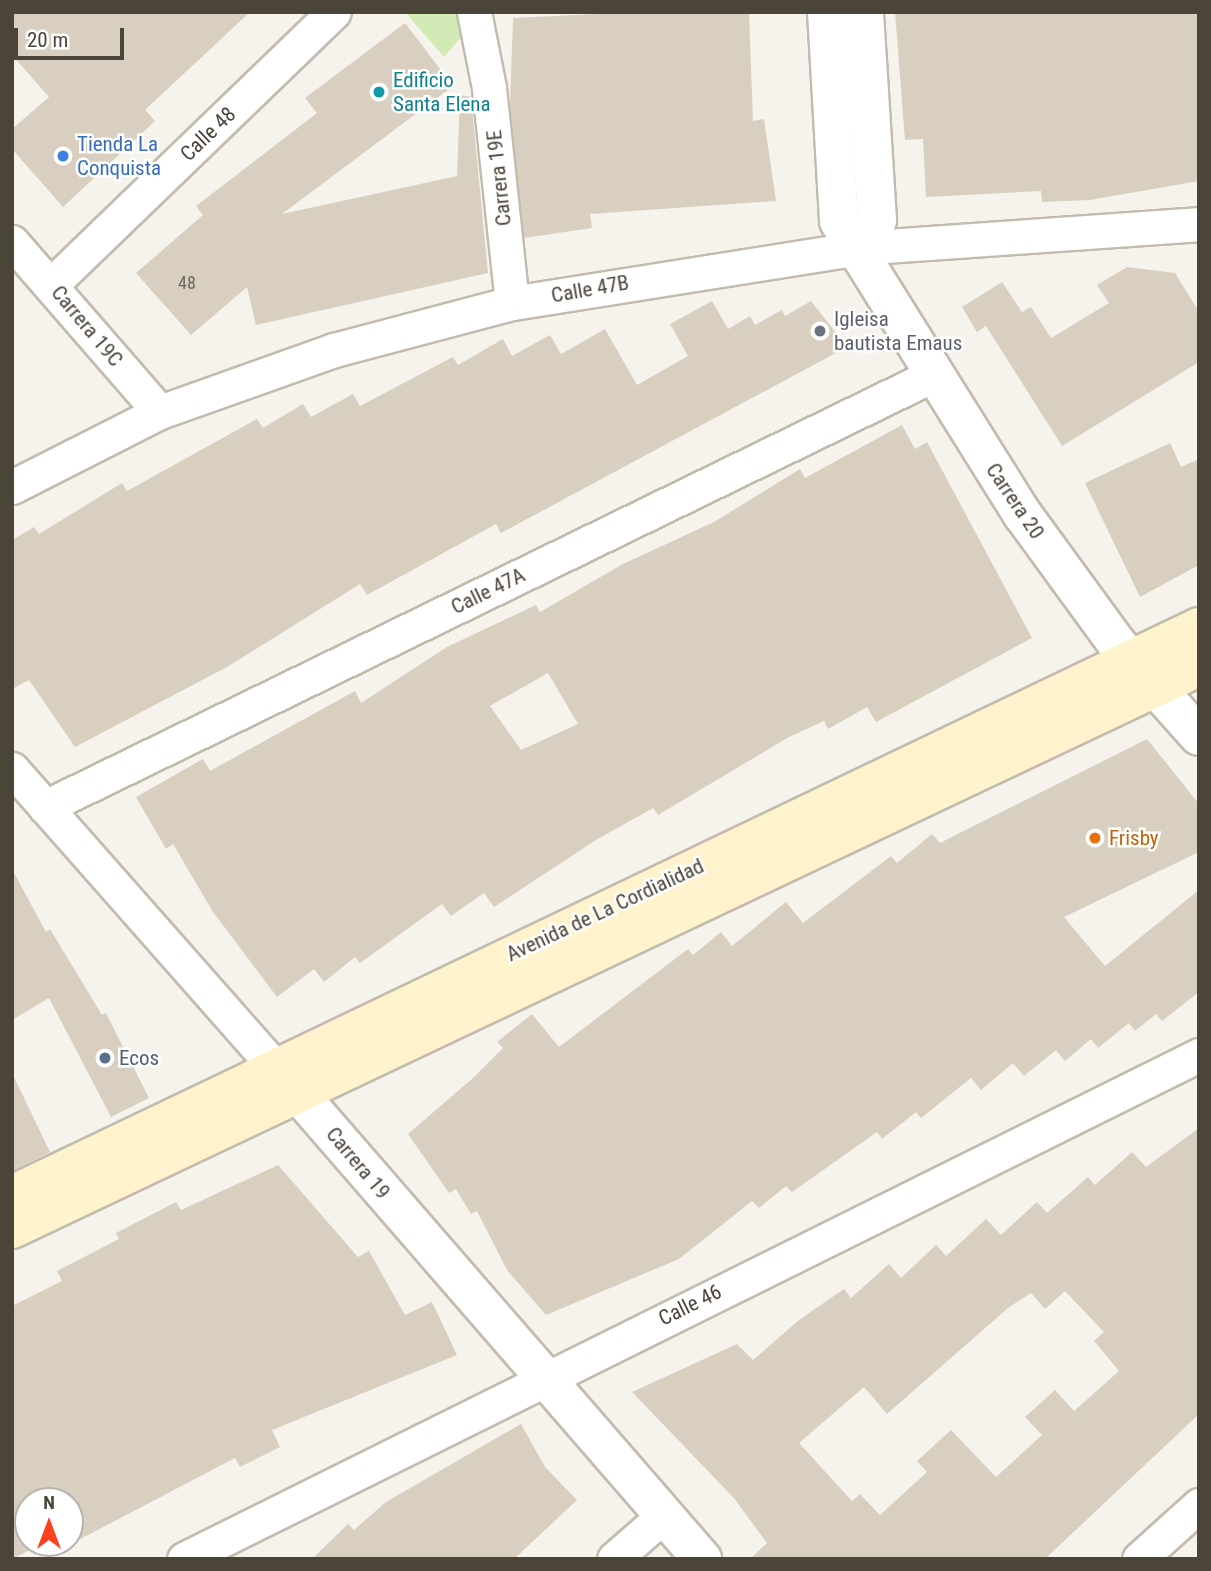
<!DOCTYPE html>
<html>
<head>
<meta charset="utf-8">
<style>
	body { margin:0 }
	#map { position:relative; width:1211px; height:1571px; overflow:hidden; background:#f6f3ec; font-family:"Roboto Condensed",sans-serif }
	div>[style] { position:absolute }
	.green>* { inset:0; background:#d2eab5 }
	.building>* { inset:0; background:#d8cfc1 }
	.roads { filter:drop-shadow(2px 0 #c2bbae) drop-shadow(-2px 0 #c2bbae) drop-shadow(0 2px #c2bbae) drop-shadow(0 -2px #c2bbae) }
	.minor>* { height:33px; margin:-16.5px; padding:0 16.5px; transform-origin:16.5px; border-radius:16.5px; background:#fff }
	.tertiary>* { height:38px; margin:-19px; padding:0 19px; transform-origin:19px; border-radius:19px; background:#fff }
	.secondary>* { height:38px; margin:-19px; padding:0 19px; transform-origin:19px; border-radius:19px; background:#fff3cd }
	.dots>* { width:19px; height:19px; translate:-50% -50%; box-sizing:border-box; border:4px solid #fff; border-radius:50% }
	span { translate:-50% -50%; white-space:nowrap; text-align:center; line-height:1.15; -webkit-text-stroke:5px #fff; paint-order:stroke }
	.number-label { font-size:18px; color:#6e675b }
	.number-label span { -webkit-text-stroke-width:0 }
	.culture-label { font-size:21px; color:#0d838f }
	.left { translate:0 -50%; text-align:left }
	.street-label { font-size:21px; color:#4b4439 }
	.shop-label { font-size:21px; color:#366cbe }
	.worship-label { font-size:21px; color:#5b616d }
	.food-label { font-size:21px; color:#c56008 }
	.service-label { font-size:21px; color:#4e5e75 }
	.frame { position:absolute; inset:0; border:14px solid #4b4439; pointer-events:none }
	.north { position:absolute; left:14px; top:1487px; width:70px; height:70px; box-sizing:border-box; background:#fff; border:2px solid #b7b4b0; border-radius:50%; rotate:0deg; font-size:19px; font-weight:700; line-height:28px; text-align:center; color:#4b4439 }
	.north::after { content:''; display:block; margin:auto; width:24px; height:32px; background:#fc3f1d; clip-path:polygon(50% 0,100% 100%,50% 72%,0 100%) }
	.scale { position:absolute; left:14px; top:28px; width:110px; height:32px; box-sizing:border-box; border:4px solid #4b4439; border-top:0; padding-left:9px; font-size:21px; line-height:24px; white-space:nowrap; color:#4b4439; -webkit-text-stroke:5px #fff; paint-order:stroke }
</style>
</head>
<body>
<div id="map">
	<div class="green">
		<i style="clip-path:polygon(405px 12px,455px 12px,463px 35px,444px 57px)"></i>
	</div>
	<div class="building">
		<i style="clip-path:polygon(12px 12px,250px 12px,145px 110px,155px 121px,63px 207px,12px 149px,12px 129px,49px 97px,12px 55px)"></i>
		<i style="clip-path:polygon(636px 12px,749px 12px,753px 121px,764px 119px,776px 201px,590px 214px,592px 228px,524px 238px,510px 105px,513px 18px)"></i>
		<i style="clip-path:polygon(895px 12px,1199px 12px,1199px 181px,1090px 200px,1042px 202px,1041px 191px,926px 197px,923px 139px,905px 140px)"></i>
		<i style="clip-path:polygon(405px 23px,453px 86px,282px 214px,457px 176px,460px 95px,471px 97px,488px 273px,256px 325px,247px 287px,191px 335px,136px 273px,203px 215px,196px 206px,317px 113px,305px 98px)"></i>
		<i style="clip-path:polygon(1127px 267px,1175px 273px,1199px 312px,1199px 362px,1062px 446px,986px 326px,977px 332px,962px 307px,1002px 282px,1022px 312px,1031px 307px,1051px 338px,1109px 303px,1097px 285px)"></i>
		<i style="clip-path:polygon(712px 301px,728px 329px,750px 316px,755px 325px,782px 310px,785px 316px,811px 301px,847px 347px,501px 533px,496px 524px,367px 595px,360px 584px,227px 667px,75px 747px,29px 680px,12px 689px,12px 540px,34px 527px,39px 534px,122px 483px,127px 491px,257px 419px,263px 428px,303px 404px,311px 417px,353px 394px,360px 406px,453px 357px,458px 365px,503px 339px,512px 356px,550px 335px,561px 354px,605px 329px,637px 385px,688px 356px,670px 324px)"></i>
		<i style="clip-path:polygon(evenodd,902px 425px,915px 449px,927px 442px,1032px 638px,876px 722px,867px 707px,828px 729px,824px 721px,789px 737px,658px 815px,653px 808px,596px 840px,494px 907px,484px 893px,451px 916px,442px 904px,360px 963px,355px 957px,324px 982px,314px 969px,277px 997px,213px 912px,173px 844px,166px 849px,136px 797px,203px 759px,210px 771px,355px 691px,361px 703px,447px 647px,536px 605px,540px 612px,623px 564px,714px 522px,800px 469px,805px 478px,902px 425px,548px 673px,578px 724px,521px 750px,490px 706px,548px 673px)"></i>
		<i style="clip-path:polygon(1170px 443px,1181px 467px,1199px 459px,1199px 565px,1140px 597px,1085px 483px)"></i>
		<i style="clip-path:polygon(1147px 739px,1199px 804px,1199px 852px,1064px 917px,1105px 966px,1199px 890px,1199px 992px,1162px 1021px,1156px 1014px,1135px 1031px,1129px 1023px,1098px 1048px,1091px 1039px,1065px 1061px,1056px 1050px,1024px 1076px,1013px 1063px,981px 1090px,971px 1078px,921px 1118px,916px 1112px,882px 1139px,877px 1132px,792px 1192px,786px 1186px,759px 1208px,752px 1201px,679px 1259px,546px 1315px,507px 1270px,477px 1211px,471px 1214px,456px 1189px,449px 1193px,408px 1134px,473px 1078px,503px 1048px,497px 1042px,532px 1014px,559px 1047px,688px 949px,693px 955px,721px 932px,732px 946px,786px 902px,803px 923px,891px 856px,897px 863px,932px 834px,940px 843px)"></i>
		<i style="clip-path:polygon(12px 869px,46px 932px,50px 929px,102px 1015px,106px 1013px,149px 1098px,111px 1117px,49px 998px,12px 1020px)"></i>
		<i style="clip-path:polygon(12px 1073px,50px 1152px,12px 1171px)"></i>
		<i style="clip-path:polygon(evenodd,1199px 1128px,1199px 1414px,1045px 1559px,750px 1559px,767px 1543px,733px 1497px,632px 1392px,737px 1344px,753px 1360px,799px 1320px,844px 1289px,851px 1298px,889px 1264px,901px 1278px,936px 1245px,946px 1256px,986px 1219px,1001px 1235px,1037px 1202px,1047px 1213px,1088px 1177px,1095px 1185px,1132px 1152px,1146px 1167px,1199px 1128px,1065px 1291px,1104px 1332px,1094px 1341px,1119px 1371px,1074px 1411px,1055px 1390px,1025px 1417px,1042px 1435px,996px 1477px,951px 1430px,917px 1461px,927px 1472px,880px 1515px,860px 1494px,852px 1501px,799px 1443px,864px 1387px,887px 1414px,1008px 1308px,1031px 1293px,1045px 1309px,1065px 1291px)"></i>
		<i style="clip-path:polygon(evenodd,278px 1165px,358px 1257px,369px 1251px,405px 1315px,432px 1302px,457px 1355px,272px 1430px,280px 1447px,240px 1467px,235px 1458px,48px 1556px,42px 1544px,12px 1559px,12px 1306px,62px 1281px,57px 1271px,119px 1239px,116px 1233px,176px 1202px,181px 1210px,278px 1165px,28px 1501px,70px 1501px,70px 1543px,28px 1543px,28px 1501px)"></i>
		<i style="clip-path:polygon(521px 1424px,545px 1467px,577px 1500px,514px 1559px,312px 1559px,348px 1524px,354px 1530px,386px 1502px)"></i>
	</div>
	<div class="roads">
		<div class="minor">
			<i style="left:474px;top:12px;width:77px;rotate:78.8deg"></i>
			<i style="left:489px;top:88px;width:216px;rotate:83.9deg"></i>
			<i style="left:12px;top:242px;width:225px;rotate:49deg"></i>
			<i style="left:51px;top:285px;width:393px;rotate:-44deg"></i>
			<i style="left:12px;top:487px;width:166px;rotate:-26.9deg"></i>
			<i style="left:160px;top:412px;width:185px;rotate:-19.6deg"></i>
			<i style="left:334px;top:350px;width:184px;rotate:-14.8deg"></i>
			<i style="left:512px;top:303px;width:350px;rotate:-9deg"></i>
			<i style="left:858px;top:248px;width:342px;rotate:-4deg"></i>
			<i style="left:12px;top:769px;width:396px;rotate:48.6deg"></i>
			<i style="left:45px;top:807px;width:985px;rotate:-25.94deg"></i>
			<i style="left:184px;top:1559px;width:1133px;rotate:-26.41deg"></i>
			<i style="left:614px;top:1559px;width:67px;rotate:-41.3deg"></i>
			<i style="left:1139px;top:1559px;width:81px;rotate:-42deg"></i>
		</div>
		<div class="tertiary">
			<i style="left:827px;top:12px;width:209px;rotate:86.7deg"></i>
			<i style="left:839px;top:221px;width:347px;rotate:58deg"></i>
			<i style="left:1023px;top:515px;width:160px;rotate:53.9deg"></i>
			<i style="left:1117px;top:644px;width:123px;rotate:48.3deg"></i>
			<i style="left:858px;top:248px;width:34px;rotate:-56deg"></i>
			<i style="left:877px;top:220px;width:208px;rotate:-93.6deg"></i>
			<i style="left:277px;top:1069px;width:649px;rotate:49.06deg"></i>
		</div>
		<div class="secondary">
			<i style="left:12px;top:1195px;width:1316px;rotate:-25.57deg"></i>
			<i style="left:12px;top:1229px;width:1313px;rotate:-25.34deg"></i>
		</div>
	</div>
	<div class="dots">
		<i style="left:379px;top:92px;background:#0f9aa8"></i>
		<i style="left:63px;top:156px;background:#3f7fe0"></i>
		<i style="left:820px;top:331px;background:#6b7280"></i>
		<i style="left:1095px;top:838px;background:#e8710a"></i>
		<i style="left:105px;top:1058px;background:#5c6f8a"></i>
	</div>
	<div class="number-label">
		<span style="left:187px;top:283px">48</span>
	</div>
	<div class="culture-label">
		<span class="left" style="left:393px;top:92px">Edificio<br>Santa Elena</span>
	</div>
	<div class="street-label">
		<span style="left:208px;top:134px;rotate:-44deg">Calle 48</span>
		<span style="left:499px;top:178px;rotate:-96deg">Carrera 19E</span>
		<span style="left:590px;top:289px;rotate:-10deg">Calle 47B</span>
		<span style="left:87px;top:326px;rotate:50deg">Carrera 19C</span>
		<span style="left:1015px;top:501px;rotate:56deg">Carrera 20</span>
		<span style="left:488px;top:591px;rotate:-26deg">Calle 47A</span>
		<span style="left:605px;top:910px;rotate:-25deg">Avenida de La Cordialidad</span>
		<span style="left:358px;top:1163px;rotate:50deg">Carrera 19</span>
		<span style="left:690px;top:1305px;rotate:-26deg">Calle 46</span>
	</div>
	<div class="shop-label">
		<span class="left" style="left:77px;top:156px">Tienda La<br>Conquista</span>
	</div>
	<div class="worship-label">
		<span class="left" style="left:834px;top:331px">Igleisa<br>bautista Emaus</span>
	</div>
	<div class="food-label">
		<span class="left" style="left:1109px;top:838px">Frisby</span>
	</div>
	<div class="service-label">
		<span class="left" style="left:119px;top:1058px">Ecos</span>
	</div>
	<div class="frame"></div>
	<div class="north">N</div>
	<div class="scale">20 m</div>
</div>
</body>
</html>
